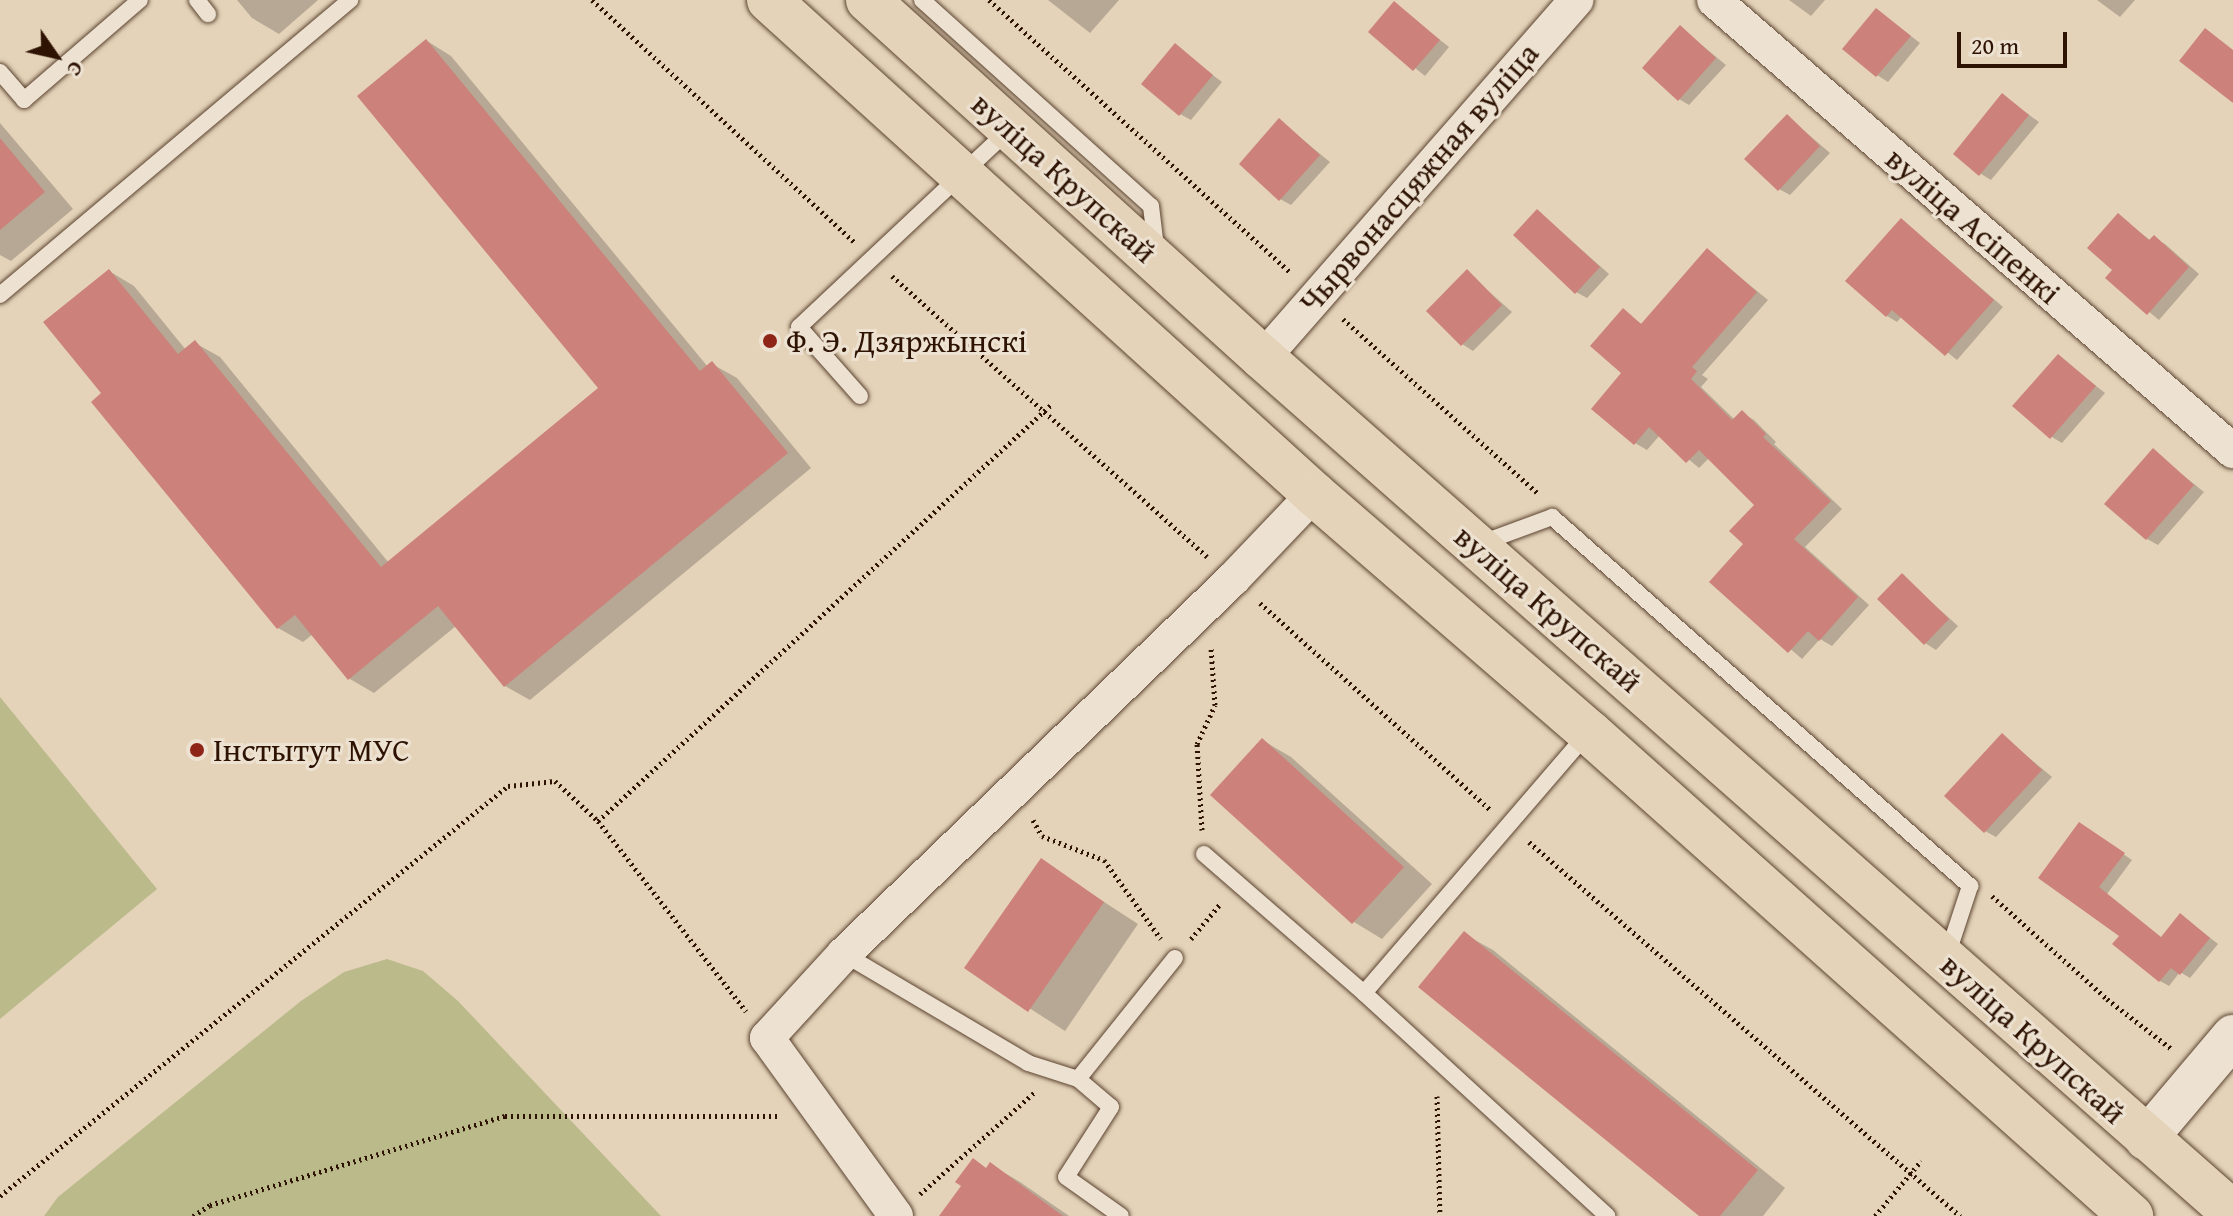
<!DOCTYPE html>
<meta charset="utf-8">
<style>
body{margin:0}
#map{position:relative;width:2233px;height:1216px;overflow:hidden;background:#e4d3b9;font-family:"Gentium Book Plus",serif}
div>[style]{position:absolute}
.green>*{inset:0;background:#bbba8b}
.shadow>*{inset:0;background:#0003}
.building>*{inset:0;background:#cc817b}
.path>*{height:5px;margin-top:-2.5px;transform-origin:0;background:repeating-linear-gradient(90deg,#2e1302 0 2px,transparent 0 6px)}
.roads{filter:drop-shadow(0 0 2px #5c4330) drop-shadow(0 0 2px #5c4330)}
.service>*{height:16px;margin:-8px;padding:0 8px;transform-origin:8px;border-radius:8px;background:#ede2d2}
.minor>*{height:34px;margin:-17px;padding:0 17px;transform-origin:17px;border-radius:17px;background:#ede2d2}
.tertiary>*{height:42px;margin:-21px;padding:0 21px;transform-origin:21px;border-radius:21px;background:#ede2d2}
.primary>*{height:44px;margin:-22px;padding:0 22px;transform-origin:22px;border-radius:22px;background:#e4d3b9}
.dots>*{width:22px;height:22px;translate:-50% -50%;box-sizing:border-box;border:4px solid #ede2d2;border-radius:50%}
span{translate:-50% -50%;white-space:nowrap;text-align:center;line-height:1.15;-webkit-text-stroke:6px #ede2d2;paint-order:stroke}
.street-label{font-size:32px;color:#2e1302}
.poi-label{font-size:32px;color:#2e1302}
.left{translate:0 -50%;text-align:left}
.north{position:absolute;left:16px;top:16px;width:80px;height:80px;-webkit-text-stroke:6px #ede2d2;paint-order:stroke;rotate:124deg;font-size:22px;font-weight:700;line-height:32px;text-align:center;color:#2e1302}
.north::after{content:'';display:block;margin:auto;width:28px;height:36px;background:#2e1302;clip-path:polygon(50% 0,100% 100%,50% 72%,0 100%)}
.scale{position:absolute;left:1957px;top:32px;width:110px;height:36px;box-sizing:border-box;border:4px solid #2e1302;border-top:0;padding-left:10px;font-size:24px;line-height:28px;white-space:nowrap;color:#2e1302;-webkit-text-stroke:6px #ede2d2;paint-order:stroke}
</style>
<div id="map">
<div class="green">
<i style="clip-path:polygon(0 697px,157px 889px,0 1019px)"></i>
<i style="clip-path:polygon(387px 959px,423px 971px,458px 1001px,661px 1216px,44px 1216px,58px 1197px,301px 1001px,344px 972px)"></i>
</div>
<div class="shadow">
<i style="clip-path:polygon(237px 0,318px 0,279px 34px,252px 18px)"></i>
<i style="clip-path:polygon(1048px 0,1119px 0,1090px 33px)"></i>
<i style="clip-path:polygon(1789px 0,1825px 0,1811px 16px)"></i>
<i style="clip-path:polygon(2097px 0,2135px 0,2120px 17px)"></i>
<i style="clip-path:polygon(1394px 4px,1449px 47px,1425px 76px,1371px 32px)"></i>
<i style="clip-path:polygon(1877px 10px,1920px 43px,1888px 82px,1877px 75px)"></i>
<i style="clip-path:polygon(1681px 28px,1726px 65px,1689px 105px,1679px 99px)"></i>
<i style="clip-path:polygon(427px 41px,451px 56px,708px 367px,712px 364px,737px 378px,811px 468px,530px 700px,505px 686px,456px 626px,374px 693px,350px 679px,313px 634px,303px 642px,278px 628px,104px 394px,109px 271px,134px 286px,186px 350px,195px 343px,220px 357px,389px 563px,601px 389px)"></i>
<i style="clip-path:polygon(1175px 46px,1222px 82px,1191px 120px,1180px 114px)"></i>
<i style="clip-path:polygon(2003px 96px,2039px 122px,1991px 180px,1981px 174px)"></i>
<i style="clip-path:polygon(1787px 116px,1830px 153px,1790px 195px,1779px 189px)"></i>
<i style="clip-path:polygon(1280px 121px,1330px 162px,1291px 205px,1280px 199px)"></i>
<i style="clip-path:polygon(0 123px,73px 209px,11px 261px,0 255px)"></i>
<i style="clip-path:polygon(1538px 211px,1609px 274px,1587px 298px,1576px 292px)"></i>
<i style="clip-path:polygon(2118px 215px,2151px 241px,2154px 238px,2165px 244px,2199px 274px,2159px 320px,2108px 278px,2115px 270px)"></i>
<i style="clip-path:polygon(1902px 220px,2003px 307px,1957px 360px,1902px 316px,1897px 322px,1887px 316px)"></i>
<i style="clip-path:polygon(1708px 251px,1768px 300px,1702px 375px,1708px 379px,1701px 387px,1735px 420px,1742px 413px,1754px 420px,1776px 442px,1774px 444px,1842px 509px,1805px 547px,1869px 605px,1832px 646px,1820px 639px,1802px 659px,1712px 581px,1746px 544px,1756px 505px,1709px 458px,1699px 468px,1660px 435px,1647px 450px,1635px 443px,1624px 373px,1623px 311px,1643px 325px)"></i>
<i style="clip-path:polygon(1467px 272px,1512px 312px,1473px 351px,1462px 344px)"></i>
<i style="clip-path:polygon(2058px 356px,2105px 393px,2062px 443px,2052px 437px)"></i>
<i style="clip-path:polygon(2153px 451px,2204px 492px,2158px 545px,2147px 539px)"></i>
<i style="clip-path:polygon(1902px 576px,1958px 626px,1936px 650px,1925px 643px)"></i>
<i style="clip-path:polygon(2002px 735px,2052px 777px,1996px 837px,1985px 831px)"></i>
<i style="clip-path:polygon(1262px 740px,1291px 757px,1432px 884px,1382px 939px,1354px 922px)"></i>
<i style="clip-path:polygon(2088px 830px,2132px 860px,2107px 894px,2162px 939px,2181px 915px,2218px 944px,2190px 978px,2180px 972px,2169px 986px,2160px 981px,2115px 944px,2122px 936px,2041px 878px)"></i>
<i style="clip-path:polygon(1041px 861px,1138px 924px,1065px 1031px,967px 968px)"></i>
<i style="clip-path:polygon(1464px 934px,1493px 950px,1785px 1188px,1763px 1216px,1702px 1216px)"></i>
<i style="clip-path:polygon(991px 1165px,1020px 1182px,1069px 1216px,944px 1216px,963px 1185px)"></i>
</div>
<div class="building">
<i style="clip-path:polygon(1394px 1px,1440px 40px,1413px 71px,1368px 32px)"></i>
<i style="clip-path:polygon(1876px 8px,1911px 36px,1876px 77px,1842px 49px)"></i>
<i style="clip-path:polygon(1680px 25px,1716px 58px,1678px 101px,1642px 68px)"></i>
<i style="clip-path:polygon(2205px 28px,2233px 50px,2233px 103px,2179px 61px)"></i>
<i style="clip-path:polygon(426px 39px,700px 371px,712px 361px,788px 453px,504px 687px,438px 606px,348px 680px,295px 615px,277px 629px,91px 402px,101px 393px,43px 322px,109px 269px,178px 354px,195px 340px,381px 567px,598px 388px,357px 96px)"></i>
<i style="clip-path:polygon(1175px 43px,1213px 75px,1179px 116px,1141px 84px)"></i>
<i style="clip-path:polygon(2002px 93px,2029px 115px,1979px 176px,1953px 154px)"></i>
<i style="clip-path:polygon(1787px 114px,1820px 146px,1778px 191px,1744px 159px)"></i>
<i style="clip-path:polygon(1279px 118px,1320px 155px,1279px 201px,1239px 164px)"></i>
<i style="clip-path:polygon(0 138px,45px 192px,0 230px)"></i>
<i style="clip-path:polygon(1537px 209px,1600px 267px,1575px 294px,1513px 235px)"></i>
<i style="clip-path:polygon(2118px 213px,2149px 240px,2154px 235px,2189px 267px,2147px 315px,2105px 278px,2112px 270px,2087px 248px)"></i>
<i style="clip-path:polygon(1901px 218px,1994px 300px,1945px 356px,1892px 310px,1886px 317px,1845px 281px)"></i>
<i style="clip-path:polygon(1707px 248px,1757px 292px,1692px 367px,1697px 371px,1691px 379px,1732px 420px,1742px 410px,1766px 434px,1763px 437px,1831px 501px,1794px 539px,1858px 597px,1819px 641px,1808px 631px,1788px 653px,1709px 582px,1743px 544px,1729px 531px,1754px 505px,1699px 450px,1686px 463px,1649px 427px,1634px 445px,1591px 409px,1621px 373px,1590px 346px,1623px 308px,1641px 324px)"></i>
<i style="clip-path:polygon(1467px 269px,1502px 305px,1461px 346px,1426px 311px)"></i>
<i style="clip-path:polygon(2058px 354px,2096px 386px,2050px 439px,2012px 406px)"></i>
<i style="clip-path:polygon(2153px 448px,2194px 485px,2146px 540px,2104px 504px)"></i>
<i style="clip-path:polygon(1902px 573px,1949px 619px,1924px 645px,1877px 599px)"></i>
<i style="clip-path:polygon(2002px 733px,2042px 770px,1984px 833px,1944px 796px)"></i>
<i style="clip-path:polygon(1262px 738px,1404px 867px,1352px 924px,1210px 795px)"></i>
<i style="clip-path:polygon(2079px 822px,2125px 853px,2099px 887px,2161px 937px,2180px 913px,2210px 938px,2180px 975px,2171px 968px,2159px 982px,2112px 944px,2119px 936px,2038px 878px)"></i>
<i style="clip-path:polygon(1041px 858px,1104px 902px,1028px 1012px,964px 968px)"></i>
<i style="clip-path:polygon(1464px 931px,1758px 1170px,1720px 1216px,1699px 1216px,1418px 987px)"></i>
<i style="clip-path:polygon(973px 1158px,986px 1168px,990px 1162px,1063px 1216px,939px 1216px,961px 1186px,955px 1182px)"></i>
</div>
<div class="path">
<i style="left:592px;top:0;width:358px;rotate:42.7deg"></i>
<i style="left:989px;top:0;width:407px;rotate:42.1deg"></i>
<i style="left:892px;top:276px;width:422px;rotate:41.7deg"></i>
<i style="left:1343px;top:319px;width:263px;rotate:41.8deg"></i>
<i style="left:1260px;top:603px;width:310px;rotate:41.9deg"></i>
<i style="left:1033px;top:820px;width:18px;rotate:61deg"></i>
<i style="left:1042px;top:836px;width:66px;rotate:21.2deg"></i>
<i style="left:1104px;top:860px;width:97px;rotate:54.2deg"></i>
<i style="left:598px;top:821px;width:616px;rotate:-42.57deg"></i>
<i style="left:1202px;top:830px;width:86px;rotate:-93.3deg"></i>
<i style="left:1197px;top:744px;width:43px;rotate:-65.2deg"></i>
<i style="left:1215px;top:705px;width:57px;rotate:-94deg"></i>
<i style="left:1529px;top:842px;width:571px;rotate:40.95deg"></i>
<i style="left:1992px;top:896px;width:154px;rotate:41.8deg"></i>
<i style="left:2107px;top:999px;width:83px;rotate:37.7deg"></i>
<i style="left:1191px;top:939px;width:47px;rotate:-50.2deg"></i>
<i style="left:1437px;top:1096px;width:120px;rotate:88.6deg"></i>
<i style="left:920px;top:1194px;width:154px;rotate:-41.6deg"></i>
<i style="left:0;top:1196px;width:653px;rotate:-38.91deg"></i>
<i style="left:508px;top:786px;width:47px;rotate:-6.1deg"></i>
<i style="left:555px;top:781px;width:59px;rotate:42.9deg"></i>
<i style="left:598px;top:821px;width:241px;rotate:52.1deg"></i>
<i style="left:193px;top:1216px;width:20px;rotate:-33deg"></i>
<i style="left:210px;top:1205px;width:308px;rotate:-16.8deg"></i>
<i style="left:505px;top:1116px;width:274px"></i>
<i style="left:1875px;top:1216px;width:72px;rotate:-50.1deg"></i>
</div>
<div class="roads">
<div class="service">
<i style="left:197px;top:0;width:18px;rotate:52deg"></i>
<i style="left:922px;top:0;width:308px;rotate:42deg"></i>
<i style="left:1151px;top:206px;width:42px;rotate:83.2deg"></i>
<i style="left:0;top:72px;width:37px;rotate:49deg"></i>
<i style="left:24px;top:100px;width:153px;rotate:-40.8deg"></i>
<i style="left:0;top:295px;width:458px;rotate:-40.1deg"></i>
<i style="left:860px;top:396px;width:92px;rotate:-131.5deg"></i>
<i style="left:799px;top:327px;width:288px;rotate:-43.2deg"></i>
<i style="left:1479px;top:544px;width:78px;rotate:-20.3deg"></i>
<i style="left:1552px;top:517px;width:558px;rotate:41.44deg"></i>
<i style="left:1970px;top:886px;width:74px;rotate:108.2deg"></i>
<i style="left:1204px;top:854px;width:212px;rotate:41deg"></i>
<i style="left:1364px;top:993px;width:330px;rotate:42.5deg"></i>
<i style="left:844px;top:954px;width:214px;rotate:30.6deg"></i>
<i style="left:1028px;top:1063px;width:52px;rotate:17.7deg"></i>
<i style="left:1078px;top:1079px;width:155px;rotate:-51.3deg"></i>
<i style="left:1364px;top:993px;width:343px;rotate:-49.3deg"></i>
<i style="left:1078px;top:1079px;width:43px;rotate:40.3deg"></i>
<i style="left:1111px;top:1107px;width:83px;rotate:122.7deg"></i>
<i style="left:1066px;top:1177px;width:67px;rotate:35.3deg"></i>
</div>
<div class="minor">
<i style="left:1714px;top:0;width:688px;rotate:40.99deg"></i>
<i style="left:1263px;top:358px;width:476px;rotate:-48.8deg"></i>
<i style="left:896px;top:1216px;width:220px;rotate:-125.9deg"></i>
<i style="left:767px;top:1038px;width:114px;rotate:-47.5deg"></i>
<i style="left:844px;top:954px;width:540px;rotate:-43.95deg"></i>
<i style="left:1233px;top:579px;width:117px;rotate:-46.4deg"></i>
</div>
<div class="tertiary">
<i style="left:2146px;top:1139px;width:135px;rotate:-49.8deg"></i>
</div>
<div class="primary">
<i style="left:769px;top:0;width:736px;rotate:42.19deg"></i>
<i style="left:1314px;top:494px;width:364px;rotate:40.9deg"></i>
<i style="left:1589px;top:732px;width:727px;rotate:41.76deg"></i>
<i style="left:868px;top:0;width:533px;rotate:42.19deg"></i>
<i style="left:1263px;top:358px;width:1293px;rotate:41.39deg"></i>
</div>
</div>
<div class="dots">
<i style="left:770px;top:341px;background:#8f2418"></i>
<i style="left:197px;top:750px;background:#8f2418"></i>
</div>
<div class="street-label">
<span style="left:1064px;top:178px;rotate:42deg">вуліца Крупскай</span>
<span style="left:1419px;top:178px;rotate:-49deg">Чырвонасцяжная вуліца</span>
<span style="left:1973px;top:226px;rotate:41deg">вуліца Асіпенкі</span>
<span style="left:1548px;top:609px;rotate:41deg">вуліца Крупскай</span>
<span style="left:2033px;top:1039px;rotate:42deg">вуліца Крупскай</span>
</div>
<div class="poi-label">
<span class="left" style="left:786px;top:341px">Ф. Э. Дзяржынскі</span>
<span class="left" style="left:213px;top:750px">Інстытут МУС</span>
</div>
<div class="north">С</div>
<div class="scale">20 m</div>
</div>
